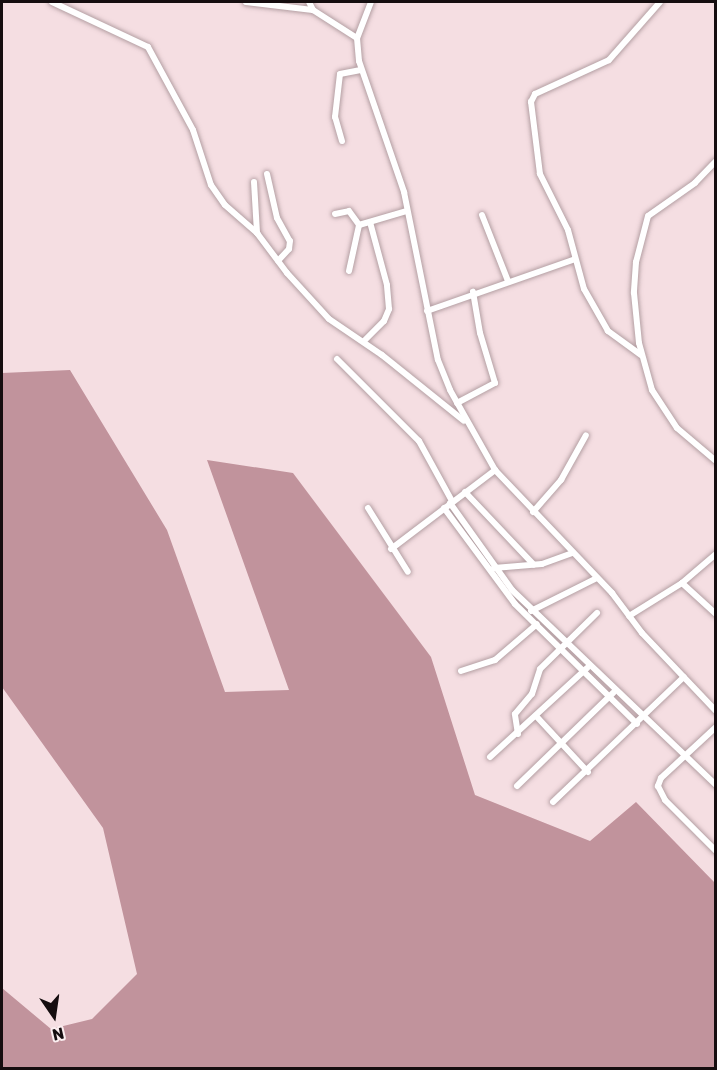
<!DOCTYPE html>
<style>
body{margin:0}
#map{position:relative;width:717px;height:1070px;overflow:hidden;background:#f5dee2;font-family:Rubik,sans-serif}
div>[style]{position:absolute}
.forest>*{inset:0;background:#c1939c}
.roads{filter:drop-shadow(0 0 2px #b49fa3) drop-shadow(0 0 2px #b49fa3)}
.street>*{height:6px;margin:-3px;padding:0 3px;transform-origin:3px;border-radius:3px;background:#fff}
span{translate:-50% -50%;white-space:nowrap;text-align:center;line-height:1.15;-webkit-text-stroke:5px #fceef0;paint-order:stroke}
.frame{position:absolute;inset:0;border:3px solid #150d0f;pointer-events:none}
.north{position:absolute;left:24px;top:986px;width:60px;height:60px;-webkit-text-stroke:4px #fceef0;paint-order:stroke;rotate:167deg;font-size:16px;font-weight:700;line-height:24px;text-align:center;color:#150d0f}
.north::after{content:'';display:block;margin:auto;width:21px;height:27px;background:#150d0f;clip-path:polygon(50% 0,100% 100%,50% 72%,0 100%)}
</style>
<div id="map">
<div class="forest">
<i style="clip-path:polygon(70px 370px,167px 530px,225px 692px,289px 690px,207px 460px,293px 473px,431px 657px,475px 795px,590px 841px,636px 802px,715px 883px,715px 1068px,2px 1068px,2px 988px,51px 1029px,92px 1019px,137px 974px,103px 828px,2px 687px,2px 373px)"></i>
</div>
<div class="roads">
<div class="street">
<i style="left:52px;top:2px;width:106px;rotate:25.1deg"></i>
<i style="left:148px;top:47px;width:94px;rotate:61.5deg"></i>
<i style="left:193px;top:130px;width:58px;rotate:71.9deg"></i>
<i style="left:211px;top:185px;width:24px;rotate:55deg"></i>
<i style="left:225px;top:205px;width:43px;rotate:41.2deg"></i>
<i style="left:257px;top:233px;width:50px;rotate:53.1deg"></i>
<i style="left:287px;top:273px;width:62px;rotate:47.6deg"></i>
<i style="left:329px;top:319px;width:64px;rotate:34.2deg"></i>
<i style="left:382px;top:355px;width:105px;rotate:38.8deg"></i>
<i style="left:246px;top:2px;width:67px;rotate:6.8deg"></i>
<i style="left:313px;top:10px;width:52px;rotate:32.5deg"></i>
<i style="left:309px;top:2px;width:9px;rotate:63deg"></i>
<i style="left:371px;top:2px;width:39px;rotate:111deg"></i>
<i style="left:357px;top:38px;width:23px;rotate:85deg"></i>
<i style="left:359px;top:61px;width:139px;rotate:71deg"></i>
<i style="left:404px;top:192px;width:171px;rotate:78.6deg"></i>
<i style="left:438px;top:360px;width:32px;rotate:68deg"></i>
<i style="left:450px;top:390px;width:92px;rotate:60.6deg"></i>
<i style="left:495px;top:470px;width:170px;rotate:46.4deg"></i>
<i style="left:612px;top:593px;width:50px;rotate:53.1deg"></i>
<i style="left:642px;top:633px;width:108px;rotate:46.5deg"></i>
<i style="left:342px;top:141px;width:25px;rotate:-106deg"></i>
<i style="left:335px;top:117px;width:43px;rotate:-83.4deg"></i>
<i style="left:340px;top:74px;width:21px;rotate:-11deg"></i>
<i style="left:716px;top:161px;width:30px;rotate:134deg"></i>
<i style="left:695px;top:183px;width:57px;rotate:144.9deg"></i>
<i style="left:648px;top:216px;width:48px;rotate:104.6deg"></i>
<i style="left:636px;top:262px;width:31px;rotate:94deg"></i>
<i style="left:634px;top:293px;width:50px;rotate:84.3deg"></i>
<i style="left:639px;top:343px;width:49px;rotate:74.5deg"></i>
<i style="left:652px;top:390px;width:45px;rotate:56.7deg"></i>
<i style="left:677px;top:428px;width:51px;rotate:40.2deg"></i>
<i style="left:267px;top:174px;width:45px;rotate:77.2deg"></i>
<i style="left:277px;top:218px;width:26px;rotate:61deg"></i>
<i style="left:290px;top:241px;width:8px;rotate:97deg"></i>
<i style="left:289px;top:249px;width:16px;rotate:133deg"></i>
<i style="left:254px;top:182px;width:51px;rotate:86.6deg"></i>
<i style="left:335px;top:214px;width:14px;rotate:-12deg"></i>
<i style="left:349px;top:211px;width:17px;rotate:54deg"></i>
<i style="left:359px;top:225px;width:50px;rotate:-16.3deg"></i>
<i style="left:482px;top:215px;width:71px;rotate:68.5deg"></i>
<i style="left:349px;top:271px;width:47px;rotate:-77.7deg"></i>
<i style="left:427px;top:311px;width:155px;rotate:-19.3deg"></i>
<i style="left:364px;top:341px;width:28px;rotate:-45deg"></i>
<i style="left:384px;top:321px;width:13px;rotate:-67deg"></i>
<i style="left:389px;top:309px;width:24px;rotate:-95deg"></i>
<i style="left:387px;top:285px;width:65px;rotate:-105.1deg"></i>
<i style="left:641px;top:355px;width:41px;rotate:-144deg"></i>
<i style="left:608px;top:331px;width:48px;rotate:-119.7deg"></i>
<i style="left:584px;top:289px;width:61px;rotate:-105.2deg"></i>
<i style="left:568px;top:230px;width:63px;rotate:-116.6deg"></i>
<i style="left:540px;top:174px;width:73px;rotate:-97.1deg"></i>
<i style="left:531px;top:102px;width:9px;rotate:-63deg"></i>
<i style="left:535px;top:94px;width:81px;rotate:-24.7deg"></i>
<i style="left:609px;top:60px;width:77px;rotate:-48.7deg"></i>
<i style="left:337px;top:359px;width:116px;rotate:45deg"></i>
<i style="left:419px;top:441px;width:68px;rotate:61.2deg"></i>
<i style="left:457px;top:403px;width:43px;rotate:-27.8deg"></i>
<i style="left:495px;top:383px;width:52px;rotate:-106.7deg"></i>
<i style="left:480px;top:333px;width:42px;rotate:-99.7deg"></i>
<i style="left:465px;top:492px;width:100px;rotate:46.6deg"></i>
<i style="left:450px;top:503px;width:107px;rotate:54.5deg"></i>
<i style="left:512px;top:590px;width:282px;rotate:43.7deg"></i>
<i style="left:368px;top:508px;width:75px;rotate:58deg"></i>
<i style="left:444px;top:508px;width:119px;rotate:53.5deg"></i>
<i style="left:515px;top:604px;width:171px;rotate:44.5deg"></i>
<i style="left:533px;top:512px;width:43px;rotate:-48.8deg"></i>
<i style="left:561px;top:480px;width:51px;rotate:-60.9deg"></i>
<i style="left:391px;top:549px;width:131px;rotate:-37.2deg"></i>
<i style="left:494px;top:568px;width:48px;rotate:-4.8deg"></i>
<i style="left:542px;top:564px;width:33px;rotate:-20deg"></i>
<i style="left:682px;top:583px;width:45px;rotate:-40.5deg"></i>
<i style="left:531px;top:611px;width:74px;rotate:-26.6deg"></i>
<i style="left:629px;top:616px;width:62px;rotate:-31.9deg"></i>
<i style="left:682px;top:583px;width:46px;rotate:42.4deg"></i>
<i style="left:461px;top:671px;width:36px;rotate:-18deg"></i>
<i style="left:495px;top:660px;width:55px;rotate:-40.6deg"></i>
<i style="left:537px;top:717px;width:75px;rotate:47.2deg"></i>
<i style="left:716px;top:727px;width:75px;rotate:137.2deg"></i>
<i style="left:661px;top:778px;width:9px;rotate:111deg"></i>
<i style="left:658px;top:786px;width:16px;rotate:63deg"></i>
<i style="left:665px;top:800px;width:72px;rotate:45deg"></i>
<i style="left:518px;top:734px;width:20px;rotate:-99deg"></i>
<i style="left:515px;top:714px;width:26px;rotate:-50deg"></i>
<i style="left:532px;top:694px;width:26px;rotate:-72deg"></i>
<i style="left:540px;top:669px;width:80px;rotate:-44.5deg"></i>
<i style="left:490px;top:757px;width:132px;rotate:-42.5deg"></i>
<i style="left:517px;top:786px;width:134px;rotate:-44.1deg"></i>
<i style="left:553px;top:802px;width:181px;rotate:-43.7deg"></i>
</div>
</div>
<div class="frame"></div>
<div class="north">N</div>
</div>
